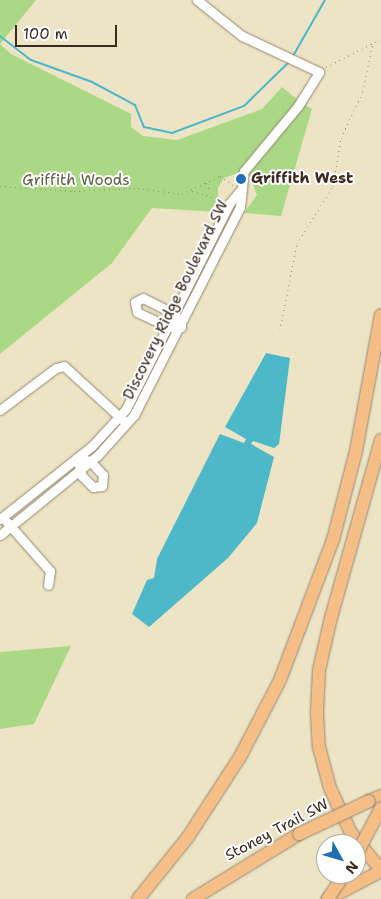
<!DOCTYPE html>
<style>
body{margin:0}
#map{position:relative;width:381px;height:899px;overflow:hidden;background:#ede4c5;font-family:"Shantell Sans",sans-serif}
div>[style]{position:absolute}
.green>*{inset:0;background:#aad885}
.water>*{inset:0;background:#4cb8c8}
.stream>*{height:2px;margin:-1px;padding:0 1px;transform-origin:1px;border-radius:1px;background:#4cb8c8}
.path>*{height:1px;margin-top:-0.5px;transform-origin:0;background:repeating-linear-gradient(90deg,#948772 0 1px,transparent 0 5px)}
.roads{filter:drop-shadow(0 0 1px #948772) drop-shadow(0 0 1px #948772)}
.minor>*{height:9px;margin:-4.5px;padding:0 4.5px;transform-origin:4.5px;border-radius:4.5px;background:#fff}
.highway>*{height:12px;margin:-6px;padding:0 6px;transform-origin:6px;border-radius:6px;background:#f6be87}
.bridges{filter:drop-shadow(0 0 1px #948772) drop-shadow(0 0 1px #948772)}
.highway-bridge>*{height:12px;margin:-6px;padding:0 6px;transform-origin:6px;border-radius:6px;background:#f6be87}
.dots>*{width:14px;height:14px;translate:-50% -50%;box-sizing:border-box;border:2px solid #fff;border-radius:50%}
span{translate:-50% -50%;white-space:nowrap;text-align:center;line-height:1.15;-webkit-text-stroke:4px #fff;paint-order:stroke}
.poi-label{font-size:15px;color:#3b2a1e;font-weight:700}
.left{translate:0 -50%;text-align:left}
.park-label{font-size:15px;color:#5c5e3d}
.street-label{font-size:15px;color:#3b2a1e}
.north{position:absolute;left:316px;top:834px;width:50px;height:50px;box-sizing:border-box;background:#fff;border:1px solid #b1aaa5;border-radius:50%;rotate:129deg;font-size:14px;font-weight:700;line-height:20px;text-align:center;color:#3b2a1e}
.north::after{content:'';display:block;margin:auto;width:18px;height:22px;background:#1f6fb2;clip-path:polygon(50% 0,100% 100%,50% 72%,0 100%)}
.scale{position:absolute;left:15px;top:25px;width:102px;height:22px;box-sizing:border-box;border:2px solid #3b2a1e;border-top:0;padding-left:6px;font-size:15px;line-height:18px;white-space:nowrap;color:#3b2a1e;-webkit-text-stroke:4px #fff;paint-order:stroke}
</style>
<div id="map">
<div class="green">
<i style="clip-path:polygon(0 0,36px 0,0 44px,11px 54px,131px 114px,131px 127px,143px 136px,177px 140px,262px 109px,282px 87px,299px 101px,238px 173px,224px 178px,218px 188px,218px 212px,152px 208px,112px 263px,0 354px)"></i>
<i style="clip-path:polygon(305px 105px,312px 109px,281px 216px,244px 213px,257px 195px,248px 172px)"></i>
<i style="clip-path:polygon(71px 646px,34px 724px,0 729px,0 652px)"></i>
</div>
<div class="water">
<i style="clip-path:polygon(266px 353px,290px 358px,279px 444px,274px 448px,253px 441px,251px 444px,274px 457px,257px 523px,228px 558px,149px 627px,132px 614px,147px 580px,154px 578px,157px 559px,220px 434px,244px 443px,246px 439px,225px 427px)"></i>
</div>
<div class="stream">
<i style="left:0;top:36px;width:39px;rotate:38deg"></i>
<i style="left:31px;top:60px;width:65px;rotate:19.8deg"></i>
<i style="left:92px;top:82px;width:49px;rotate:28.1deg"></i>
<i style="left:135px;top:105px;width:24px;rotate:68deg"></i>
<i style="left:144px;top:127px;width:29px;rotate:12deg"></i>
<i style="left:172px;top:133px;width:77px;rotate:-20.6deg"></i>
<i style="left:244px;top:106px;width:63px;rotate:-44.4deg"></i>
<i style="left:293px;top:56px;width:64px;rotate:-60.3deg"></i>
</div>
<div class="path">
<i style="left:326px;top:67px;width:62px;rotate:-27deg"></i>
<i style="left:207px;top:183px;width:9px;rotate:72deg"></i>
<i style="left:0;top:186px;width:74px;rotate:3.9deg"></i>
<i style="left:74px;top:191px;width:64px;rotate:-2.7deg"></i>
<i style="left:138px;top:188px;width:44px;rotate:7.8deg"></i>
<i style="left:182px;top:194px;width:42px;rotate:-25.3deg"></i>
<i style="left:220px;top:176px;width:16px;rotate:35deg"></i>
<i style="left:192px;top:191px;width:30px;rotate:17deg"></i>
<i style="left:280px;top:330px;width:88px;rotate:-78.8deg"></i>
<i style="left:297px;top:244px;width:68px;rotate:-58.2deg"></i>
<i style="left:333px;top:186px;width:49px;rotate:-80.5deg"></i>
<i style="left:341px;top:138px;width:52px;rotate:-64.9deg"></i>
<i style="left:363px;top:91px;width:50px;rotate:-78.5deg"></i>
</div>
<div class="roads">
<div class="minor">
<i style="left:143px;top:298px;width:36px;rotate:27deg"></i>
<i style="left:175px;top:314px;width:14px;rotate:65deg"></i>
<i style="left:181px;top:327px;width:12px;rotate:180deg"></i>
<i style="left:169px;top:327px;width:35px;rotate:-155deg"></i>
<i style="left:137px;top:312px;width:10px;rotate:-101deg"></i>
<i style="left:135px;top:302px;width:9px;rotate:-27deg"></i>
<i style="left:0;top:410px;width:70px;rotate:-36.9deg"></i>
<i style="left:56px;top:368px;width:8px;rotate:-14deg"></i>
<i style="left:64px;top:366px;width:81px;rotate:42.5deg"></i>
<i style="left:77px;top:458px;width:13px;rotate:13deg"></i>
<i style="left:90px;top:461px;width:19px;rotate:47deg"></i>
<i style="left:103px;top:475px;width:11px;rotate:95deg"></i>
<i style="left:102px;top:486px;width:9px;rotate:174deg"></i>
<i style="left:93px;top:487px;width:16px;rotate:-135deg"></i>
<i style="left:82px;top:476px;width:19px;rotate:-106deg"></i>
<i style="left:0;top:519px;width:117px;rotate:-38.4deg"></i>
<i style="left:92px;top:446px;width:50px;rotate:-47.4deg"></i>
<i style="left:126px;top:409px;width:229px;rotate:-63.3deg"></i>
<i style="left:229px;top:204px;width:17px;rotate:-50deg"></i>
<i style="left:6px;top:521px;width:67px;rotate:48.7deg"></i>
<i style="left:50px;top:571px;width:14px;rotate:98deg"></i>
<i style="left:0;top:535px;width:127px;rotate:-39.2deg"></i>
<i style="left:98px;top:455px;width:54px;rotate:-48deg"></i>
<i style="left:134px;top:415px;width:233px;rotate:-63deg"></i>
<i style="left:240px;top:207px;width:36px;rotate:-84deg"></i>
<i style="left:244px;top:171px;width:85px;rotate:-50.3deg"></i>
<i style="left:298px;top:106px;width:40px;rotate:-58deg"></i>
<i style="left:319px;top:72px;width:85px;rotate:-154.9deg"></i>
<i style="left:242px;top:36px;width:58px;rotate:-141.3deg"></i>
</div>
<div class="highway">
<i style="left:381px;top:440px;width:189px;rotate:105.7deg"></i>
<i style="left:330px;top:622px;width:49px;rotate:102.9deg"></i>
<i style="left:319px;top:670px;width:43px;rotate:92.7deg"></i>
<i style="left:317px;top:713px;width:34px;rotate:87deg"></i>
<i style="left:319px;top:747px;width:42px;rotate:75deg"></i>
<i style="left:330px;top:788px;width:50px;rotate:65deg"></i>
<i style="left:351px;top:833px;width:48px;rotate:51deg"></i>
<i style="left:369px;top:801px;width:13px;rotate:-23deg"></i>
<i style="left:138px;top:899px;width:80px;rotate:-51.1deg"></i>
<i style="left:188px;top:837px;width:95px;rotate:-57deg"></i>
<i style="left:240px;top:757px;width:87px;rotate:-62.5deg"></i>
<i style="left:280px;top:680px;width:150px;rotate:-69.3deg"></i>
<i style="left:333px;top:540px;width:92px;rotate:-75.5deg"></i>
<i style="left:356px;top:451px;width:138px;rotate:-79.6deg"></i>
<i style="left:193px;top:899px;width:124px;rotate:-31.5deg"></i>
<i style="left:328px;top:899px;width:60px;rotate:-27.8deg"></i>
</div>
</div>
<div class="bridges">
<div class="highway-bridge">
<i style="left:299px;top:834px;width:77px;rotate:-25.2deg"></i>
<i style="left:356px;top:855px;width:53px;rotate:-62deg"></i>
<i style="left:328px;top:899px;width:30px;rotate:-57deg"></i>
</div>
</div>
<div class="dots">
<i style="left:241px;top:179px;background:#1f6fb2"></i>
</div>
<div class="poi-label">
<span class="left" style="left:251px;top:179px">Griffith West</span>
</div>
<div class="park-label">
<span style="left:76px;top:181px">Griffith Woods</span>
</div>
<div class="street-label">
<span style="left:176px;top:300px;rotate:-64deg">Discovery Ridge Boulevard SW</span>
<span style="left:277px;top:830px;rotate:-28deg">Stoney Trail SW</span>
</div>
<div class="north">N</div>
<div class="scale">100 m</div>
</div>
